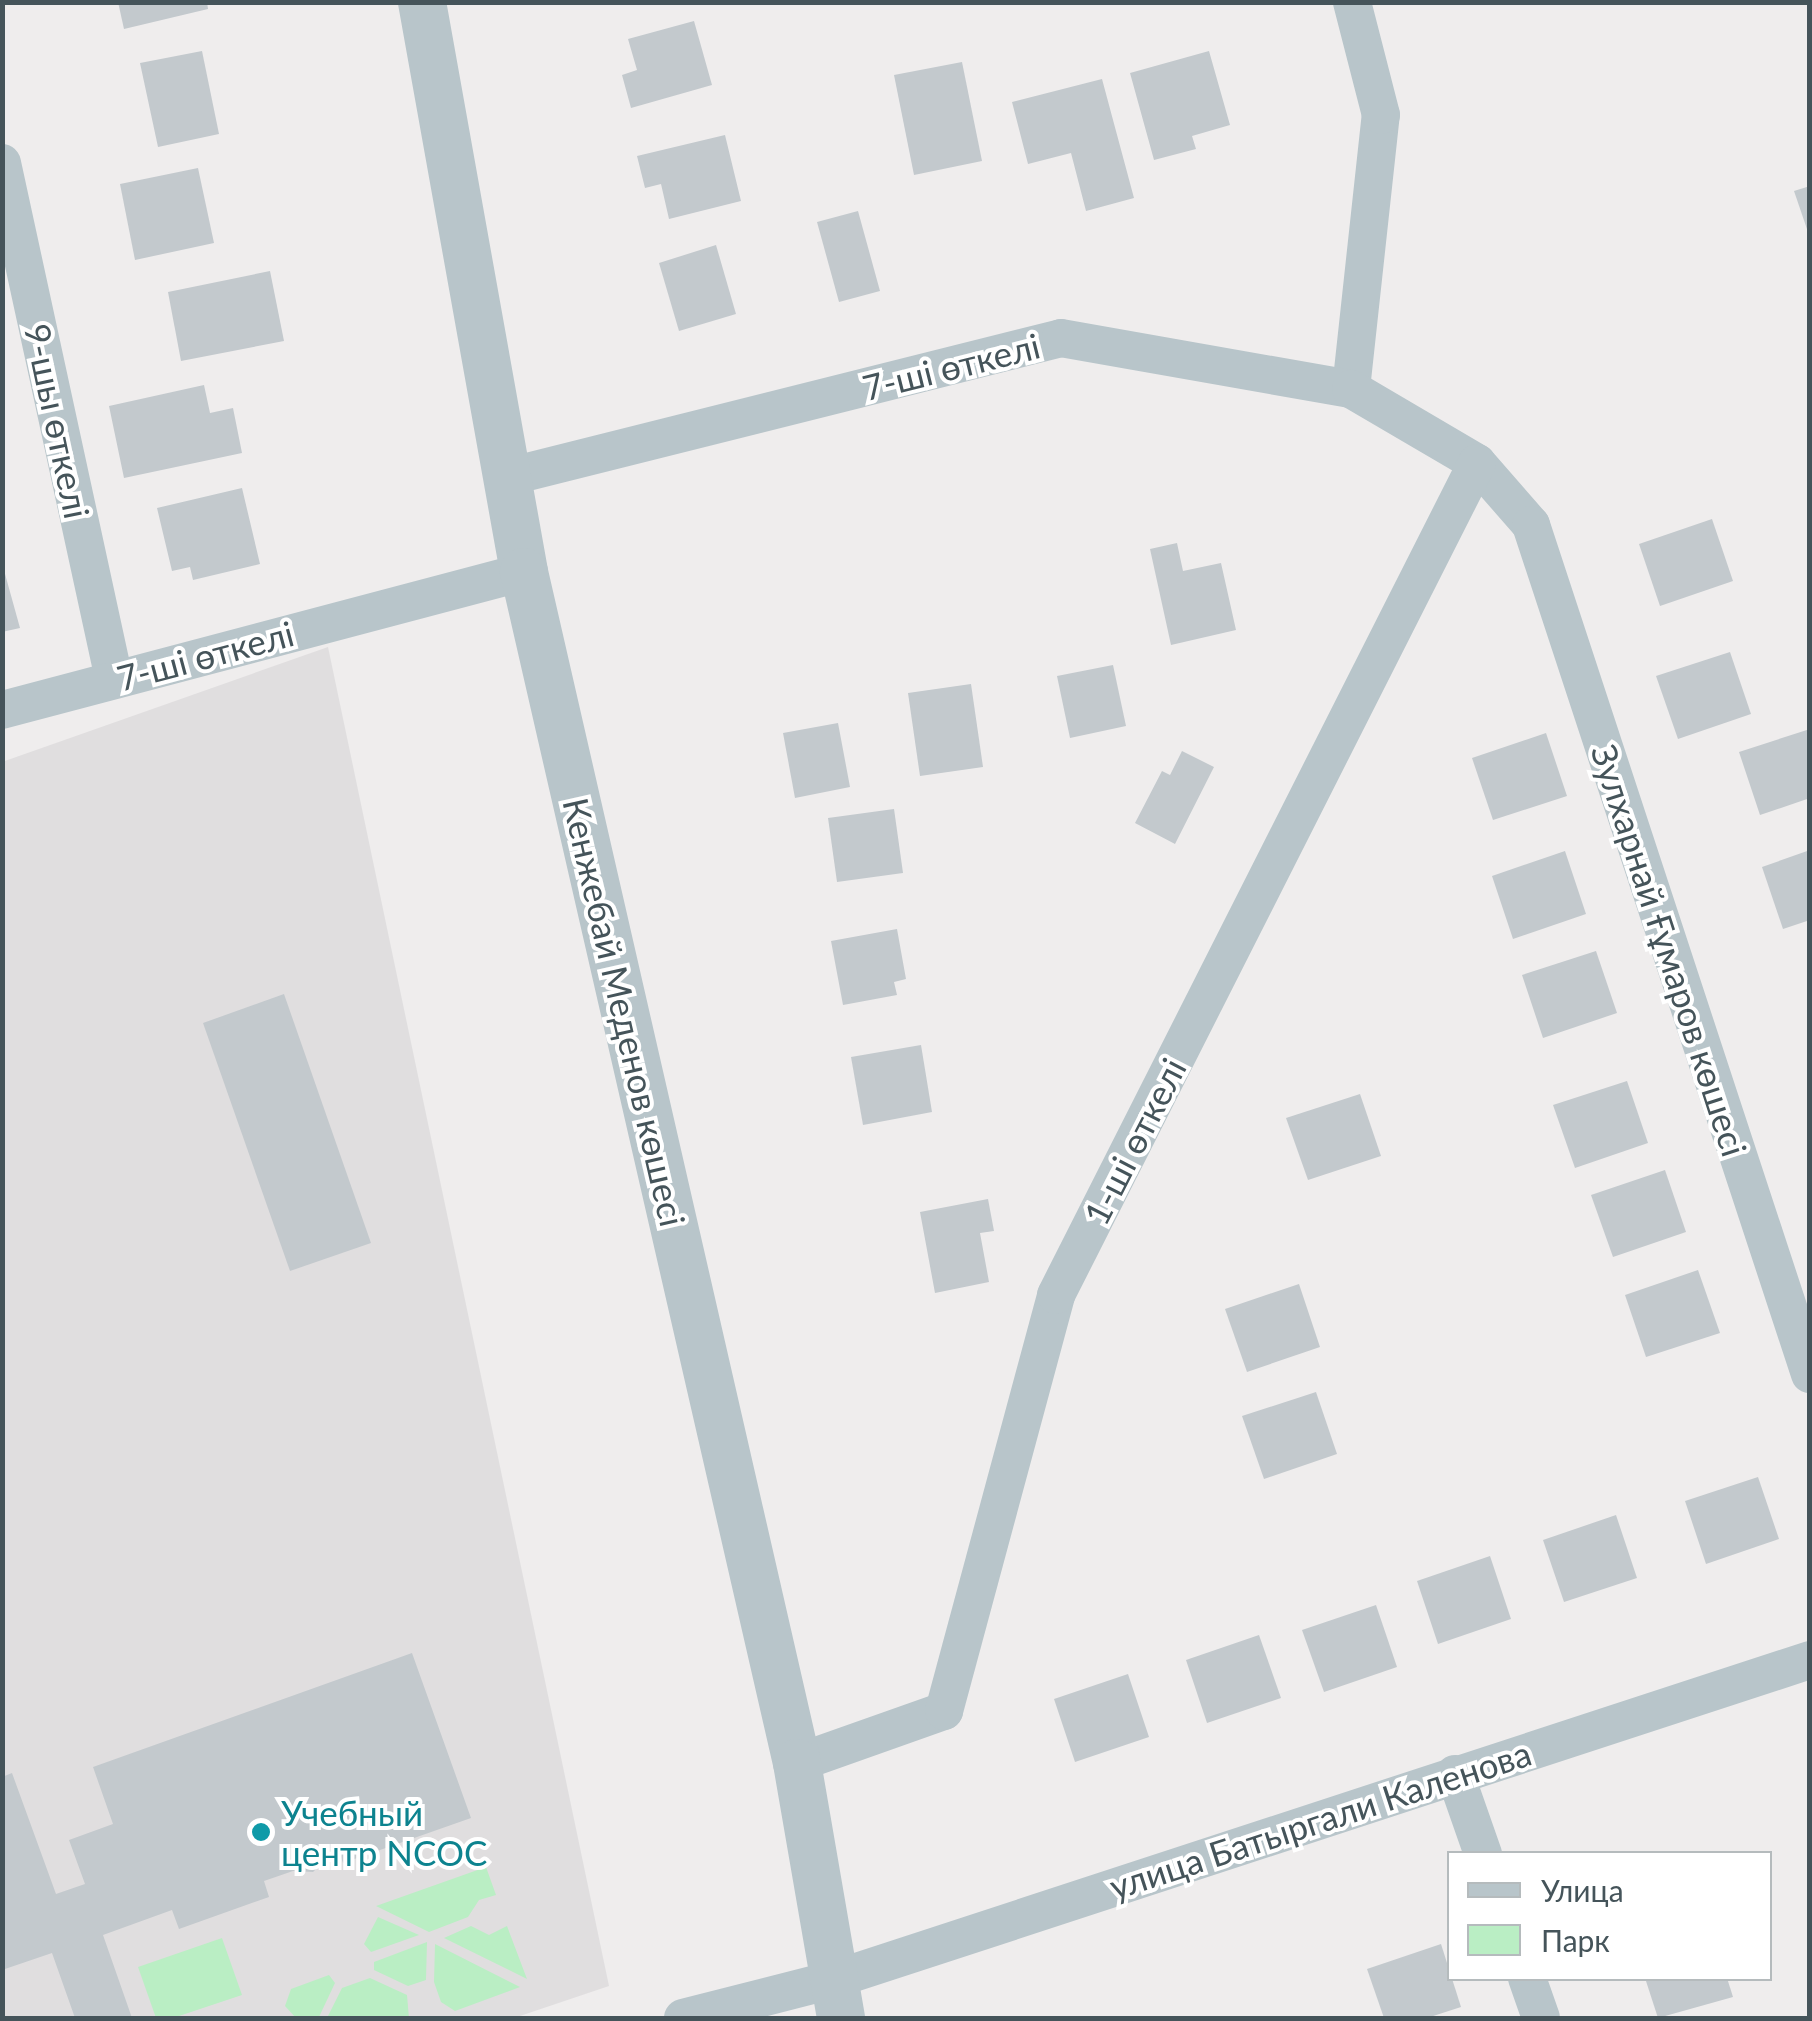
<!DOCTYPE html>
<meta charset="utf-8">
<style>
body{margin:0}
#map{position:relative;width:1812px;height:2021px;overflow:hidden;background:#efeded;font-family:Lato,sans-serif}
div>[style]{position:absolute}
.education>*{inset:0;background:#e0dedf}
.green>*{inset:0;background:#baeec4}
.building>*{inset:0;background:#c3c9cd}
.minor>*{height:38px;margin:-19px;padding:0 19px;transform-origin:19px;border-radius:19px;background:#b8c5ca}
.tertiary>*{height:48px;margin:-24px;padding:0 24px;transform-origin:24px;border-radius:24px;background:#b8c5ca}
.dots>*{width:28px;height:28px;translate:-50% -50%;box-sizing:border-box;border:5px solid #fff;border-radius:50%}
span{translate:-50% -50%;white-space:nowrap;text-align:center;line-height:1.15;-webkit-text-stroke:8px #fff;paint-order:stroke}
.street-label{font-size:35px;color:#45545a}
.culture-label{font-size:35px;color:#0d838f}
.left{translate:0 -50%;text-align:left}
.frame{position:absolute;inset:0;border:5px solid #45545a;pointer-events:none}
.legend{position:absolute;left:1447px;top:1851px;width:325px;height:130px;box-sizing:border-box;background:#fff;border:2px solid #b5bbbd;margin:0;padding:12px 18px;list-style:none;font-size:30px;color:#45545a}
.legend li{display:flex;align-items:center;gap:20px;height:50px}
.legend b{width:50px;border:2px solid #b5bbbd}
</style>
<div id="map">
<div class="education">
<i style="clip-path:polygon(328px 647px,609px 1986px,514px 2018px,3px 2018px,2px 762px)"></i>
</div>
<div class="green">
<i style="clip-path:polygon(486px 1867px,496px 1895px,479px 1900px,468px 1917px,429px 1932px,376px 1906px)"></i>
<i style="clip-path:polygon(378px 1917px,419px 1935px,371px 1952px,364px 1944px)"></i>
<i style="clip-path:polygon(471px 1926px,489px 1935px,507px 1926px,527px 1979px,444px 1938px)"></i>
<i style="clip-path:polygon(222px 1938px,242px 1995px,173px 2018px,156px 2018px,138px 1967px)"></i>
<i style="clip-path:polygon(427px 1942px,426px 1980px,408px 1986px,374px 1970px,374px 1962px)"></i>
<i style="clip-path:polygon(435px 1944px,520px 1987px,455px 2011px,441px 2002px,434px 1982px)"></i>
<i style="clip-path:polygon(329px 1975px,335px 1983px,319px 2017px,296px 2018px,285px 2006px,291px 1989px)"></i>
<i style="clip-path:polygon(370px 1978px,407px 1995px,409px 2018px,327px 2018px,342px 1988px)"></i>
</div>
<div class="building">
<i style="clip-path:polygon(118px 2px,207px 2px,208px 9px,124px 29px)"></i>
<i style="clip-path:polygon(694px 21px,712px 85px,631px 108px,622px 75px,637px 70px,628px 39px)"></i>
<i style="clip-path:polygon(202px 51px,219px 134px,158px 147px,140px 63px)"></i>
<i style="clip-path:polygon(1209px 51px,1230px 125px,1192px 136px,1196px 149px,1154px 160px,1130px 73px)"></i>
<i style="clip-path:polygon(962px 62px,982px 161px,914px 175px,894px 75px)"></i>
<i style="clip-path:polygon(1102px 79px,1134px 198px,1086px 211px,1071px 153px,1028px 164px,1012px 102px)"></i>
<i style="clip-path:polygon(725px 135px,741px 201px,669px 219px,661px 184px,645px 188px,637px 156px)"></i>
<i style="clip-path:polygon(198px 168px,214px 243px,135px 260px,120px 184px)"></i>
<i style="clip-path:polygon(1810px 186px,1810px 235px,1809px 235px,1794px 191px)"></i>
<i style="clip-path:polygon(858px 211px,880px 291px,839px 302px,817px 222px)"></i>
<i style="clip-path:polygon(716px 245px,736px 314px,679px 331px,659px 263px)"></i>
<i style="clip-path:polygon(270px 271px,284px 341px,181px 361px,168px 292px)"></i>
<i style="clip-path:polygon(204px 385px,210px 413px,233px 408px,242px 453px,124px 478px,109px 406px)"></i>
<i style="clip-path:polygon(242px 488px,260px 564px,193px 580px,190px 567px,172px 571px,157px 508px)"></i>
<i style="clip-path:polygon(1712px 519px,1733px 581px,1660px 606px,1639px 544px)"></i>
<i style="clip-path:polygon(1177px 543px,1183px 571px,1221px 563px,1236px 630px,1171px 645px,1150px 549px)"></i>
<i style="clip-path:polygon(2px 563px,20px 628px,2px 632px)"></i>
<i style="clip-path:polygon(1730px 652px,1751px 714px,1678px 739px,1656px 676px)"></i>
<i style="clip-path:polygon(1113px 665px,1126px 726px,1070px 738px,1057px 676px)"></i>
<i style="clip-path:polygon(971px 684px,983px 767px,920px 776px,908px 693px)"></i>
<i style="clip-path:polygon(838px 723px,850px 787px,795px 798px,783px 733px)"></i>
<i style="clip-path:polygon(1810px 729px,1810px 798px,1760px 815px,1739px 752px)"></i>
<i style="clip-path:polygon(1546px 733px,1567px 796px,1493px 820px,1472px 758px)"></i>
<i style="clip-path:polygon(1182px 751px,1214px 767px,1175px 844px,1135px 823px,1162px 771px,1170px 775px)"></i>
<i style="clip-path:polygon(894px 809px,903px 873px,837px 882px,828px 818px)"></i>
<i style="clip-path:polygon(1810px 850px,1810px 920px,1783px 929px,1762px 867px)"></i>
<i style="clip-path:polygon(1565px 851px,1586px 914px,1513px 939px,1492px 876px)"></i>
<i style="clip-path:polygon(897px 929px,906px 979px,894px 982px,897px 995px,843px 1005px,831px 941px)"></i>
<i style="clip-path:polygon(1596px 951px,1617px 1013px,1543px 1038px,1522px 975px)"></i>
<i style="clip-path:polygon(284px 994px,371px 1243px,290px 1271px,203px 1023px)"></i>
<i style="clip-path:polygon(921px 1045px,932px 1112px,863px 1125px,851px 1057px)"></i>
<i style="clip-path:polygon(1627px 1081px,1648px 1143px,1575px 1168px,1553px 1105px)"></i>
<i style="clip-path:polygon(1360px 1094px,1381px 1156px,1308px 1180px,1286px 1118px)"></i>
<i style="clip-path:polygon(1665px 1170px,1686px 1232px,1613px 1257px,1591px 1195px)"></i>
<i style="clip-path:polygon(988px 1199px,994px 1231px,980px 1233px,989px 1282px,935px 1293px,920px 1212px)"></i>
<i style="clip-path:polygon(1698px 1270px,1720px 1333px,1646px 1357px,1625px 1295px)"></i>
<i style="clip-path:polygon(1299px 1284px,1320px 1347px,1247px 1372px,1225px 1309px)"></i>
<i style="clip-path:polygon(1316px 1392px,1337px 1454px,1264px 1479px,1242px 1416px)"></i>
<i style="clip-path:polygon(1758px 1477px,1779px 1539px,1706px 1564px,1685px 1501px)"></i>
<i style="clip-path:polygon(1616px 1515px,1637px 1578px,1564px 1602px,1543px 1540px)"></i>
<i style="clip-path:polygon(1490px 1556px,1511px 1619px,1438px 1644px,1417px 1581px)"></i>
<i style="clip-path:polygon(1376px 1605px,1397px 1667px,1324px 1692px,1302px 1630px)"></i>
<i style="clip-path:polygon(1259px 1635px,1281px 1698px,1207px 1723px,1186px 1660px)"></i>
<i style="clip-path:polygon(412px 1653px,471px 1818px,343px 1863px,340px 1854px,326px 1859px,313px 1872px,293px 1871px,264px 1881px,269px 1897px,179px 1929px,172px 1910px,103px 1935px,132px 2018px,75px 2018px,52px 1953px,2px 1970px,2px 1777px,12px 1773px,56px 1894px,85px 1884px,69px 1840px,113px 1824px,93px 1767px)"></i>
<i style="clip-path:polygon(1128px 1674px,1149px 1737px,1075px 1762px,1054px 1699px)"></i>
<i style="clip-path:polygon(1441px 1944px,1461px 2007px,1427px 2018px,1384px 2018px,1367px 1969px)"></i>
<i style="clip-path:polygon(1645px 1978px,1727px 1978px,1733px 1997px,1658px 2018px)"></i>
</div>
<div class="minor">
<i style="left:2px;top:163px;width:528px;rotate:77.75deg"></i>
<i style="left:1351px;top:389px;width:276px;rotate:-83.8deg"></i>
<i style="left:1381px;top:115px;width:117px;rotate:-104.4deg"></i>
<i style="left:507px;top:477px;width:571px;rotate:-14.08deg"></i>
<i style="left:1061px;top:338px;width:294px;rotate:10deg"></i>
<i style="left:1351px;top:389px;width:146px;rotate:30.4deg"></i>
<i style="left:1477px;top:463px;width:82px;rotate:48.9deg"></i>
<i style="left:1531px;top:525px;width:894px;rotate:71.81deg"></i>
<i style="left:2px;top:710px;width:540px;rotate:-14.81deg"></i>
<i style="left:797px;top:1763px;width:156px;rotate:-19.5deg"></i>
<i style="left:944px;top:1711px;width:431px;rotate:-74.9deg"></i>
<i style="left:1056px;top:1295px;width:932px;rotate:-63.16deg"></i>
<i style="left:1455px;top:1774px;width:85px;rotate:70.7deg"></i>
<i style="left:1527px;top:1978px;width:42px;rotate:70.7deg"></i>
<i style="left:683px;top:2018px;width:154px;rotate:-14.3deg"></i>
<i style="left:832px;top:1980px;width:1029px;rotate:-18.12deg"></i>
</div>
<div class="tertiary">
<i style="left:422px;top:2px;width:579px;rotate:79.85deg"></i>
<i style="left:524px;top:572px;width:1222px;rotate:77.09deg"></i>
<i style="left:797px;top:1763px;width:259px;rotate:80.2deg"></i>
</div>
<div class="dots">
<i style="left:261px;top:1832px;background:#0f9aa8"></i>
</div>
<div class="street-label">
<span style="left:951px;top:366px;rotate:-14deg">7-ші өткелі</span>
<span style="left:58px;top:421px;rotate:78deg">9-шы өткелі</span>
<span style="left:205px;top:655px;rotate:-15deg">7-ші өткелі</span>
<span style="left:1670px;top:950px;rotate:72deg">Зулхарнай Ғұмаров көшесі</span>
<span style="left:625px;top:1012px;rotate:77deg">Кенжебай Меденов көшесі</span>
<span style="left:1134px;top:1141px;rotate:-63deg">1-ші өткелі</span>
<span style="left:1320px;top:1819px;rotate:-18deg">улица Батыргали Каленова</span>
</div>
<div class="culture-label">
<span class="left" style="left:281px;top:1832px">Учебный<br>центр NCOC</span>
</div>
<div class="frame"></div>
<ul class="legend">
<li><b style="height:12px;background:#b8c5ca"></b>Улица</li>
<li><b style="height:28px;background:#baeec4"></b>Парк</li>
</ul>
</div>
